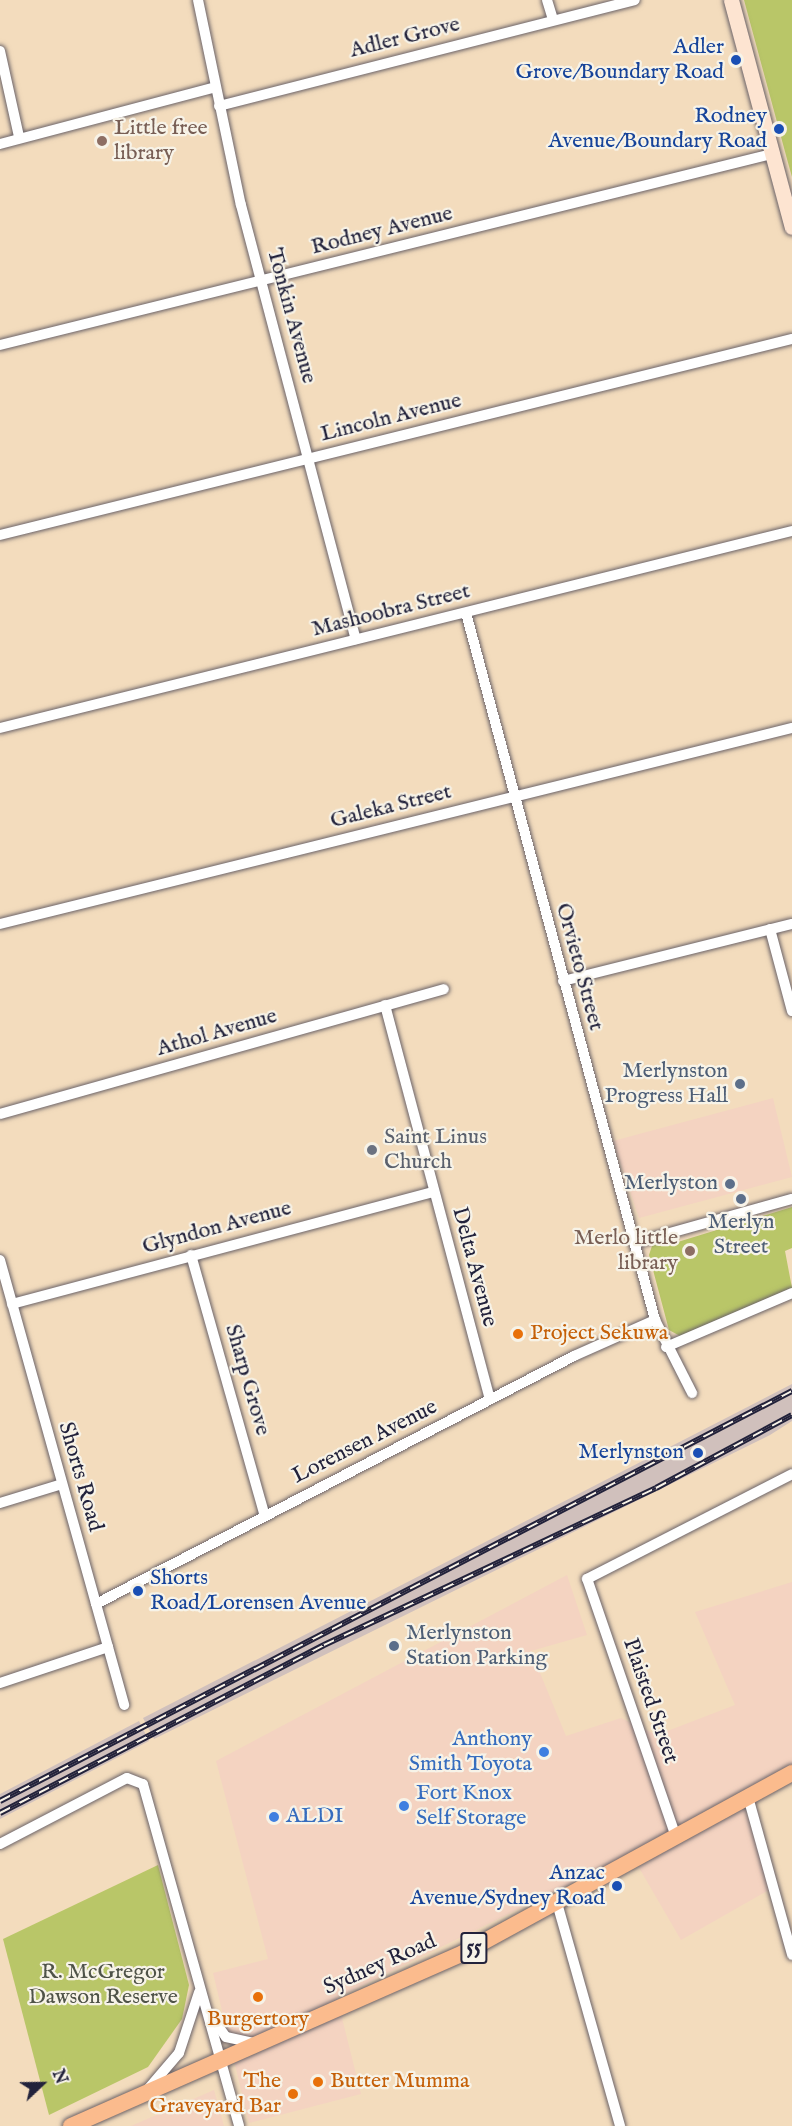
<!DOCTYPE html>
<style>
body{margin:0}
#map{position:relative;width:792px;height:2126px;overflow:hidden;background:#f3dcbd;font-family:"IM FELL English",serif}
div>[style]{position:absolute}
.built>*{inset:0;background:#f4d3c1}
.industrial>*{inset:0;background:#d0c0bc}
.green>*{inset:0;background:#b9c668}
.roads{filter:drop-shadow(0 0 2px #6b6368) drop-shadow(0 0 2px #6b6368)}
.minor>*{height:10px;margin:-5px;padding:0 5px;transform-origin:5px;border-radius:5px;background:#fff}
.secondary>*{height:15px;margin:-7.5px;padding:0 7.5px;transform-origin:7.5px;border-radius:7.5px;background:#fde4d1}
.trunk>*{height:16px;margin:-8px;padding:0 8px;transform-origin:8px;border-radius:8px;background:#fbbb8d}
.rail>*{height:6px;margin-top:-3px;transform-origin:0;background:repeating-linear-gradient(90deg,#f7f3e8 0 11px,#22223b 0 22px);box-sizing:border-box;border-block:2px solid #22223b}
.dots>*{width:16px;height:16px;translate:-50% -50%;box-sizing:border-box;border:3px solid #f7f3e8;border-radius:50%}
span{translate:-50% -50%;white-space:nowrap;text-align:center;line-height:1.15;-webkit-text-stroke:4.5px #f7f3e8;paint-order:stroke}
.shield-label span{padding:2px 4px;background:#f7f3e8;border:2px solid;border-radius:4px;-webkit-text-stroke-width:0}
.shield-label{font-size:21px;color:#22223b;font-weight:700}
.street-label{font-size:22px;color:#22223b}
.transit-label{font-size:22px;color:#164399}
.right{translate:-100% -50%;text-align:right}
.left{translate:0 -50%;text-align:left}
.education-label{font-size:22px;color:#785e54}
.service-label{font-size:22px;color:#4e5e75}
.worship-label{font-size:22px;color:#5b616d}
.food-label{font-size:22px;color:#c56008}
.shop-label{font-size:22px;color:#366cbe}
.park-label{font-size:22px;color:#4f5348}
.north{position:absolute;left:12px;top:2054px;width:60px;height:60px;-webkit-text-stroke:4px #f7f3e8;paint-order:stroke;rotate:68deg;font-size:16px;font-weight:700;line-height:24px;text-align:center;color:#22223b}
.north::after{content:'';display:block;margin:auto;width:21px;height:27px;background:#22223b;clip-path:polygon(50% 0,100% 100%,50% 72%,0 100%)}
</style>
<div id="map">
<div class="built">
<i style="clip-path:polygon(773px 1098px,792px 1177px,639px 1218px,613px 1141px)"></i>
<i style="clip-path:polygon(567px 1575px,587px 1635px,531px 1651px,566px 1736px,621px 1718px,657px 1735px,735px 1705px,695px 1612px,792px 1582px,792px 1764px,741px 1794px,769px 1890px,681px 1940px,631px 1854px,337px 1998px,361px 2094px,249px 2123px,213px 1973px,268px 1959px,216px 1761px)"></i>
<i style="clip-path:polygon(214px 2090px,224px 2126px,131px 2126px)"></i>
</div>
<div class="industrial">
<i style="clip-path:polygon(792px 1384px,792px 1421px,770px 1435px,154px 1739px,143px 1718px)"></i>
<i style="clip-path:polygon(139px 1721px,149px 1741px,0 1819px,0 1794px)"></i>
</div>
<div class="green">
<i style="clip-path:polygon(744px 0,792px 0,792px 177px,787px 159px)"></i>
<i style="clip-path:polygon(792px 1207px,792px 1248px,785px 1251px,792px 1288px,680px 1336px,669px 1330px,649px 1255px,653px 1243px,668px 1245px)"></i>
<i style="clip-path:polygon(158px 1865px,189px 1985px,182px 2019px,148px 2067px,49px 2115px,3px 1939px)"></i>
</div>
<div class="roads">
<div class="minor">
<i style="left:198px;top:0;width:209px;rotate:78.2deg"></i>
<i style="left:241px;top:205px;width:449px;rotate:75.2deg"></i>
<i style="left:547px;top:0;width:21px;rotate:73deg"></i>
<i style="left:0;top:51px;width:88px;rotate:77.5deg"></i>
<i style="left:219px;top:106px;width:429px;rotate:-14.3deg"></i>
<i style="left:0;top:144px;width:222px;rotate:-14.8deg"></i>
<i style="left:0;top:345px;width:795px;rotate:-13.9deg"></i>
<i style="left:0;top:535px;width:816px;rotate:-13.9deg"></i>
<i style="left:466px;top:613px;width:732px;rotate:75.03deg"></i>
<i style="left:655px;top:1320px;width:82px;rotate:63.1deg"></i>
<i style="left:0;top:728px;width:816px;rotate:-13.97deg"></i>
<i style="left:0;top:924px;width:816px;rotate:-13.9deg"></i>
<i style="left:770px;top:929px;width:85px;rotate:75deg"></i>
<i style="left:563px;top:981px;width:236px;rotate:-14deg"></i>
<i style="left:385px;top:1005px;width:408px;rotate:75.1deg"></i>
<i style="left:0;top:1114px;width:461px;rotate:-15.7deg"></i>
<i style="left:634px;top:1243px;width:164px;rotate:-15.6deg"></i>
<i style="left:191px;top:1255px;width:271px;rotate:74.2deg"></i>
<i style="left:0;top:1260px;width:462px;rotate:74.4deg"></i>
<i style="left:12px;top:1304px;width:436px;rotate:-14.9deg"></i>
<i style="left:666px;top:1347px;width:137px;rotate:-23.2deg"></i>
<i style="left:0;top:1503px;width:65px;rotate:-17deg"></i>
<i style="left:96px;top:1604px;width:539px;rotate:-27.42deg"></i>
<i style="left:574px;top:1356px;width:89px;rotate:-24deg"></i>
<i style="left:0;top:1683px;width:114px;rotate:-18.4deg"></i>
<i style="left:748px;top:1797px;width:164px;rotate:74.4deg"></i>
<i style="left:676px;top:1837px;width:273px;rotate:-109deg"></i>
<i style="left:587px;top:1579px;width:230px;rotate:-27.1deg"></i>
<i style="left:0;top:1844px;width:143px;rotate:-27.5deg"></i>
<i style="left:127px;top:1778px;width:17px;rotate:21deg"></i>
<i style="left:143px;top:1784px;width:355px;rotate:74.3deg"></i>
<i style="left:557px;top:1903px;width:232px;rotate:74.2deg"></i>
<i style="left:210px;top:2015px;width:27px;rotate:54deg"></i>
<i style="left:226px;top:2037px;width:29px;rotate:12deg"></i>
<i style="left:149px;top:2088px;width:46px;rotate:-49.4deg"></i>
<i style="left:179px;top:2053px;width:64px;rotate:-71.8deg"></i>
</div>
<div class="secondary">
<i style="left:731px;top:0;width:235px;rotate:75deg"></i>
</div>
<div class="trunk">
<i style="left:71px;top:2126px;width:431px;rotate:-23.8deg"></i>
<i style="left:465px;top:1952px;width:373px;rotate:-28.7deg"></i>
</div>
</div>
<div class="rail">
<i style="left:0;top:1801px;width:892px;rotate:-27.37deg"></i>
<i style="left:0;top:1813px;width:365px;rotate:-27.4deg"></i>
<i style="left:324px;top:1645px;width:367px;rotate:-25.3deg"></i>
<i style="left:656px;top:1488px;width:154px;rotate:-28.2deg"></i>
</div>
<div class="dots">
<i style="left:736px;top:60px;background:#1a4fb4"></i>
<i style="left:779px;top:129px;background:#1a4fb4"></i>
<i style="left:102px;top:141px;background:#8d6e63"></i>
<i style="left:740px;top:1084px;background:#5c6f8a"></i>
<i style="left:372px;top:1150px;background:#6b7280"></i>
<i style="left:730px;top:1184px;background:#5c6f8a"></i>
<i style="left:741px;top:1199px;background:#5c6f8a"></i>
<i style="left:690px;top:1251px;background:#8d6e63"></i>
<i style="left:518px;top:1334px;background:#e8710a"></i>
<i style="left:698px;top:1453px;background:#1a4fb4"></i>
<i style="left:138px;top:1591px;background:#1a4fb4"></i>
<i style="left:394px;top:1646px;background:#5c6f8a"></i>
<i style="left:544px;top:1752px;background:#3f7fe0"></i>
<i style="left:404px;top:1806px;background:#3f7fe0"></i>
<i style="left:274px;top:1817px;background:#3f7fe0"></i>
<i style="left:617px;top:1886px;background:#1a4fb4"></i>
<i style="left:258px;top:1997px;background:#e8710a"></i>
<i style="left:318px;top:2082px;background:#e8710a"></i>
<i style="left:293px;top:2094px;background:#e8710a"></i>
</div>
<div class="shield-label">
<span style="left:474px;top:1948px">55</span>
</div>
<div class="street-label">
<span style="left:405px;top:38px;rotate:-14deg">Adler Grove</span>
<span style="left:382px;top:231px;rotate:-14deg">Rodney Avenue</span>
<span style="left:291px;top:316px;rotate:75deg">Tonkin Avenue</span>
<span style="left:391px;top:418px;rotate:-14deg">Lincoln Avenue</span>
<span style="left:391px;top:611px;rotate:-14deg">Mashoobra Street</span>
<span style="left:391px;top:807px;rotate:-14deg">Galeka Street</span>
<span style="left:579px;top:967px;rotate:75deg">Orvieto Street</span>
<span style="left:217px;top:1033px;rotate:-16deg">Athol Avenue</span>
<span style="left:217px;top:1228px;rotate:-15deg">Glyndon Avenue</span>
<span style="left:474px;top:1267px;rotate:75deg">Delta Avenue</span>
<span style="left:247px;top:1380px;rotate:74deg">Sharp Grove</span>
<span style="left:365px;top:1442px;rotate:-27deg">Lorensen Avenue</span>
<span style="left:80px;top:1477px;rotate:74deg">Shorts Road</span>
<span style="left:650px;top:1701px;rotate:71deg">Plaisted Street</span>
<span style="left:380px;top:1965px;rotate:-24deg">Sydney Road</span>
</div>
<div class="transit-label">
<span class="right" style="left:724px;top:60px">Adler<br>Grove/Boundary Road</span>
<span class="right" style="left:767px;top:129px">Rodney<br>Avenue/Boundary Road</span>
<span class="right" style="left:684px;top:1453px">Merlynston</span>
<span class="left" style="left:150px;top:1591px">Shorts<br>Road/Lorensen Avenue</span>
<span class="right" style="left:605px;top:1886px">Anzac<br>Avenue/Sydney Road</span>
</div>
<div class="education-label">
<span class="left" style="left:114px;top:141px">Little free<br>library</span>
<span class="right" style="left:678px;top:1251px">Merlo little<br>library</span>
</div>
<div class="service-label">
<span class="right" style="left:728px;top:1084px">Merlynston<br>Progress Hall</span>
<span class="right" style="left:718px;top:1184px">Merlyston</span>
<span style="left:741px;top:1235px">Merlyn<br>Street</span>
<span class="left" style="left:406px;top:1646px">Merlynston<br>Station Parking</span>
</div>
<div class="worship-label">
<span class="left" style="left:384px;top:1150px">Saint Linus<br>Church</span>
</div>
<div class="food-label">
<span class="left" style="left:530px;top:1334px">Project Sekuwa</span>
<span style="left:258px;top:2020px">Burgertory</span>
<span class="right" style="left:281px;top:2094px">The<br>Graveyard Bar</span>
<span class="left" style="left:330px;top:2082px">Butter Mumma</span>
</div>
<div class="shop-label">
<span class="right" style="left:532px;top:1752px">Anthony<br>Smith Toyota</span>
<span class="left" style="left:416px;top:1806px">Fort Knox<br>Self Storage</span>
<span class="left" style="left:286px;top:1817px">ALDI</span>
</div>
<div class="park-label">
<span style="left:103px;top:1985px">R. McGregor<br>Dawson Reserve</span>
</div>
<div class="north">N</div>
</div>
